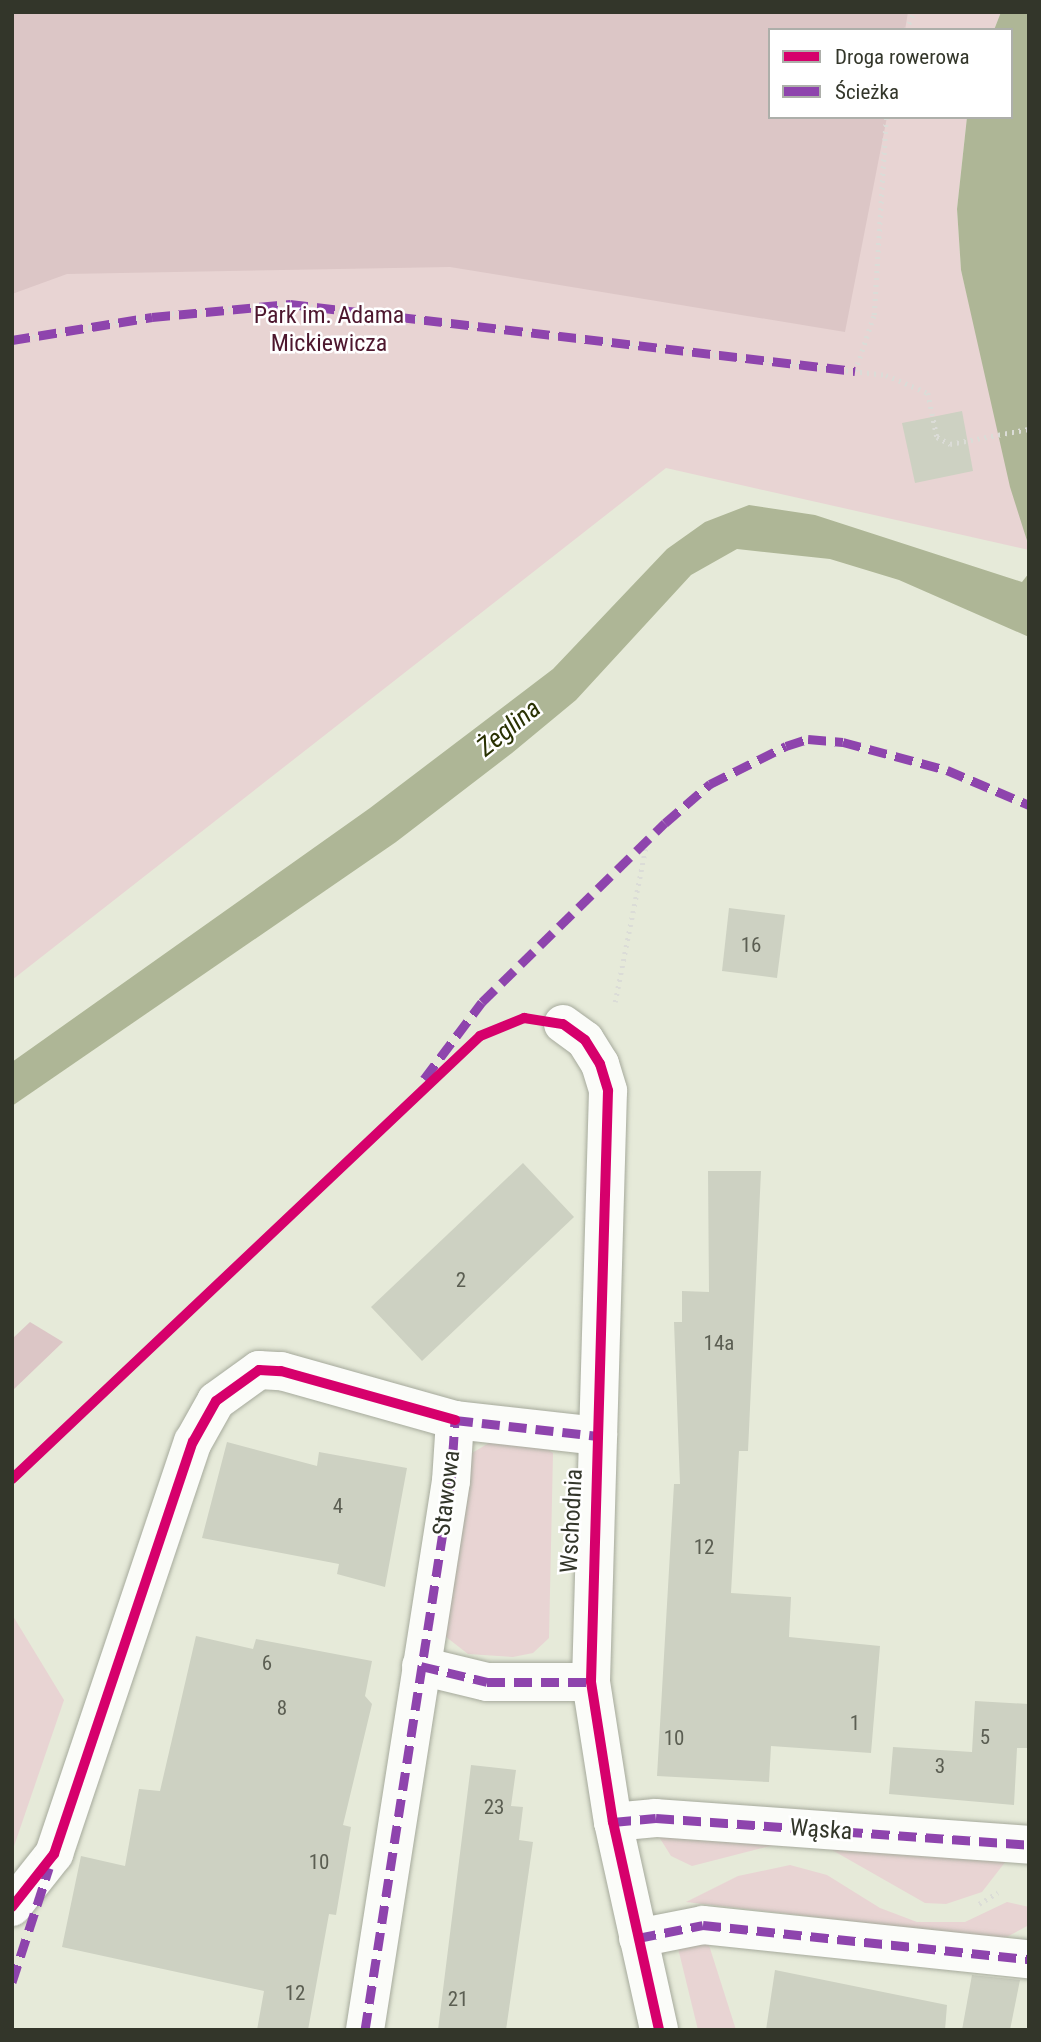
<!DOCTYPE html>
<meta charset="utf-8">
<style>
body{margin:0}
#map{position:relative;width:1041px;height:2042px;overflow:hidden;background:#e6ead9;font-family:"Roboto Condensed",sans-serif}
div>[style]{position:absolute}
.green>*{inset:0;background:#e8d4d3}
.forest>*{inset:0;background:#dcc6c6}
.water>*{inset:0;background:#aeb696}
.building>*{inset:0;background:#cdd1c2}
.path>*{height:4.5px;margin-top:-2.25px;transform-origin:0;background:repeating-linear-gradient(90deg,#dbdcd7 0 2px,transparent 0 7px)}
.roads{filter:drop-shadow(0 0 2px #a6aa9c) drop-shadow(0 0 2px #a6aa9c)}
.minor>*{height:38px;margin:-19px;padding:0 19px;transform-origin:19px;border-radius:19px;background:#fbfcf9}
.quiet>*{height:9px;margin-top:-4.5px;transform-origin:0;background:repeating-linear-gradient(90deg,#8e44ad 0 18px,transparent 0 27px)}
.cycleway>*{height:10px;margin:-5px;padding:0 5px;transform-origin:5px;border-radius:5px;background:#d6006c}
span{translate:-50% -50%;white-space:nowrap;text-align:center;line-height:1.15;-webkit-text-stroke:5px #fff;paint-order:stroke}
.number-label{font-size:21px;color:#5b5e52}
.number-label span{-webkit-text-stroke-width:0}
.park-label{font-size:24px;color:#4d172e}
.street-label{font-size:24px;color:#33362a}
.water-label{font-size:26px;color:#293102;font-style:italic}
.frame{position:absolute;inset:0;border:14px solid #33362a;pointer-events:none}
.legend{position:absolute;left:768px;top:28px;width:245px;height:91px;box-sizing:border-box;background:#fff;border:2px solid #adafaa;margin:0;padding:9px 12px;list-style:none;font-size:21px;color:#33362a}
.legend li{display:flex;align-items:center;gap:14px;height:35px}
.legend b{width:35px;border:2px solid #adafaa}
</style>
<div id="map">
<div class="green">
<i style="clip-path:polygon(12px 12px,1001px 12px,994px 30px,770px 30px,770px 117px,967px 117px,957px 209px,961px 270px,1029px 550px,666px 468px,12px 980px)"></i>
<i style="clip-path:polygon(489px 1443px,542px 1445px,553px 1453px,549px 1638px,533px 1653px,513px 1657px,468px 1654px,441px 1633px,472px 1453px)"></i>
<i style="clip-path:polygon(13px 1616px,64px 1700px,12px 1852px,12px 1617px)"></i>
<i style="clip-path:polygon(656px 1832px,782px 1843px,692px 1866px,671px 1856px)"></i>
<i style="clip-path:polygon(825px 1846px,1006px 1861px,982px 1892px,946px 1904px,925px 1903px)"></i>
<i style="clip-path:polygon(790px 1865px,827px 1875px,880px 1908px,917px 1922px,965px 1922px,1007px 1902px,1029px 1907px,1029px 1925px,1003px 1939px,686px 1902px,738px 1876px)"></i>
<i style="clip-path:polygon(708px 1942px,736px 2030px,698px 2030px,677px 1944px)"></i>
</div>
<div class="forest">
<i style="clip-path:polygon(12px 12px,908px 12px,905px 30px,770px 30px,770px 117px,887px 117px,845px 332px,450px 267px,67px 274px,12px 294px)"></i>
<i style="clip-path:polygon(30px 1322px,63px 1342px,12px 1391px,12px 1339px)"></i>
</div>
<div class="water">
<i style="clip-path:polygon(1001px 12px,1029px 12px,1029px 547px,1010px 487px,961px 270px,957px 209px,967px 117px,1011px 117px,1011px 30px,994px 30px)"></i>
<i style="clip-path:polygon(749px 505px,815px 515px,1022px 582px,1029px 573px,1029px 637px,899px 580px,830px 559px,737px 549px,691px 575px,576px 700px,512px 753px,396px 842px,12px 1106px,12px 1062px,370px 808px,553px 669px,667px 549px,705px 522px)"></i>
</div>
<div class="building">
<i style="clip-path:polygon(962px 411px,973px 471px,915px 483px,902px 423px)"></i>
<i style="clip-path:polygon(729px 908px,785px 915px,777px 978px,722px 971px)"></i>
<i style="clip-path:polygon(523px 1163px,574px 1217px,422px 1361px,371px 1307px)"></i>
<i style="clip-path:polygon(708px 1171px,761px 1171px,748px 1451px,739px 1451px,731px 1593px,791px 1597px,789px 1637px,880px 1646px,871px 1753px,771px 1746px,769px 1782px,657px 1776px,674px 1484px,680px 1484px,674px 1322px,682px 1322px,682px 1291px,709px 1292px)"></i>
<i style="clip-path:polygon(227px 1442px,317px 1466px,319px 1452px,407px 1468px,385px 1587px,337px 1574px,339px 1564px,202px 1538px)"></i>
<i style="clip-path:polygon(196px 1636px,253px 1649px,256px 1639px,372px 1661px,365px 1696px,372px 1704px,343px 1825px,351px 1827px,336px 1915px,329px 1914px,308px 2030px,257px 2030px,264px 1991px,62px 1947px,81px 1856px,125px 1866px,139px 1789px,160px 1791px)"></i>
<i style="clip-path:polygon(975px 1701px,1029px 1704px,1029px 1748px,1017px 1748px,1014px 1805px,889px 1794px,893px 1747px,972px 1752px)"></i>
<i style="clip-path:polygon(471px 1765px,516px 1770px,511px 1806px,523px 1807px,519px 1840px,533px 1842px,506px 2030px,438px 2030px)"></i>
<i style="clip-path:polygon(775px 1970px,947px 2005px,945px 2030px,766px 2030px)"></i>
<i style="clip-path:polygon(972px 1975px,1020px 1980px,1010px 2030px,962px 2030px)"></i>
</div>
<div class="path">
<i style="left:906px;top:30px;width:20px;rotate:-66deg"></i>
<i style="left:12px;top:340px;width:155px;rotate:-9.6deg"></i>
<i style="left:165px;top:314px;width:125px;rotate:-4.6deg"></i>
<i style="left:290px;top:304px;width:600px;rotate:6.79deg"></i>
<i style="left:886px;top:375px;width:46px;rotate:23.2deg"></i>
<i style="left:928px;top:393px;width:45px;rotate:78.4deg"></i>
<i style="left:937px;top:437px;width:15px;rotate:28deg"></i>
<i style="left:950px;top:444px;width:80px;rotate:-10.8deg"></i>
<i style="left:855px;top:371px;width:59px;rotate:-71.3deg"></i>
<i style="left:874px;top:315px;width:198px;rotate:-86.5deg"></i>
<i style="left:615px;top:1002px;width:165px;rotate:-78.8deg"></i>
<i style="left:979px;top:1904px;width:22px;rotate:-32deg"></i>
</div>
<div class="roads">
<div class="minor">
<i style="left:563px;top:1024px;width:27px;rotate:36deg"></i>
<i style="left:585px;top:1040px;width:28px;rotate:58deg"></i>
<i style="left:600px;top:1064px;width:28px;rotate:73deg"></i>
<i style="left:608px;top:1091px;width:591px;rotate:91.65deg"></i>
<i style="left:591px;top:1682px;width:142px;rotate:81.1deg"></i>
<i style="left:613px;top:1822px;width:213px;rotate:77.5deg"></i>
<i style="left:421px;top:1666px;width:68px;rotate:13.6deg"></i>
<i style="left:487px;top:1682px;width:104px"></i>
<i style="left:613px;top:1822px;width:43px;rotate:-5.3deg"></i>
<i style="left:656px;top:1818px;width:374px;rotate:4.1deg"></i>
<i style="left:12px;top:1907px;width:68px;rotate:-51.6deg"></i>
<i style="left:54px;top:1854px;width:435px;rotate:-71.4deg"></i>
<i style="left:193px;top:1442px;width:47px;rotate:-60.7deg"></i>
<i style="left:216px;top:1401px;width:53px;rotate:-35.8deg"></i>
<i style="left:259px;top:1370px;width:22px;rotate:3deg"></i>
<i style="left:281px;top:1371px;width:181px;rotate:15.7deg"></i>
<i style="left:638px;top:1938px;width:66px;rotate:-11.3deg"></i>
<i style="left:703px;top:1925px;width:328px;rotate:6deg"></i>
<i style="left:365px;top:2030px;width:556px;rotate:-81.1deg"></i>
<i style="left:451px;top:1481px;width:61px;rotate:-86.2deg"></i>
<i style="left:455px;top:1420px;width:144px;rotate:6.4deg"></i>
</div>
</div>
<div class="quiet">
<i style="left:12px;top:340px;width:142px;rotate:-9.3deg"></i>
<i style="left:152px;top:317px;width:139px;rotate:-5.4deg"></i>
<i style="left:290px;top:304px;width:569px;rotate:6.76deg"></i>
<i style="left:424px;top:1079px;width:96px;rotate:-53deg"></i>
<i style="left:482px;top:1002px;width:256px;rotate:-44.4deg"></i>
<i style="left:665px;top:823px;width:60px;rotate:-40.9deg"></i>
<i style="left:710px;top:784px;width:85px;rotate:-26.6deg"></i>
<i style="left:786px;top:746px;width:23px;rotate:-18deg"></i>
<i style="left:808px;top:739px;width:35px;rotate:5deg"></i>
<i style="left:843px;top:742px;width:108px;rotate:15.1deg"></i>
<i style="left:947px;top:770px;width:89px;rotate:23.1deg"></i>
<i style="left:421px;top:1666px;width:68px;rotate:13.6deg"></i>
<i style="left:487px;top:1682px;width:104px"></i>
<i style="left:613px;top:1822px;width:43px;rotate:-5.3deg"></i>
<i style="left:656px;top:1818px;width:374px;rotate:4.1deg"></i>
<i style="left:638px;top:1938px;width:66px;rotate:-11.3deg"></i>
<i style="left:703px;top:1925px;width:328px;rotate:6deg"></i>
<i style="left:12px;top:1982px;width:120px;rotate:-72deg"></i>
<i style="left:365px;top:2030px;width:556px;rotate:-81.1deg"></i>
<i style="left:451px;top:1481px;width:61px;rotate:-86.2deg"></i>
<i style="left:455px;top:1420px;width:144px;rotate:6.4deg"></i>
</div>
<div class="cycleway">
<i style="left:12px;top:1479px;width:644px;rotate:-43.43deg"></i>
<i style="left:480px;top:1036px;width:48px;rotate:-22.2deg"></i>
<i style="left:524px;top:1018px;width:39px;rotate:9deg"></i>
<i style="left:563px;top:1024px;width:27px;rotate:36deg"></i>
<i style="left:585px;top:1040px;width:28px;rotate:58deg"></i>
<i style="left:600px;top:1064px;width:28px;rotate:73deg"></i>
<i style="left:608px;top:1091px;width:591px;rotate:91.65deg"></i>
<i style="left:591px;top:1682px;width:142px;rotate:81.1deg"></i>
<i style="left:613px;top:1822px;width:213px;rotate:77.5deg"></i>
<i style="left:12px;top:1907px;width:68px;rotate:-51.6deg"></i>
<i style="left:54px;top:1854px;width:435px;rotate:-71.4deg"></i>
<i style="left:193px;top:1442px;width:47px;rotate:-60.7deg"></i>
<i style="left:216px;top:1401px;width:53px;rotate:-35.8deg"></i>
<i style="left:259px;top:1370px;width:22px;rotate:3deg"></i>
<i style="left:281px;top:1371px;width:181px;rotate:15.7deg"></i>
</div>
<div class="number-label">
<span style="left:751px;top:945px">16</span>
<span style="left:461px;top:1280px">2</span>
<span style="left:719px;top:1343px">14a</span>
<span style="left:338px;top:1506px">4</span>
<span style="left:704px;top:1547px">12</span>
<span style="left:267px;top:1663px">6</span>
<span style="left:282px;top:1708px">8</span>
<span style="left:855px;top:1723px">1</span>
<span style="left:985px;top:1737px">5</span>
<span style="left:674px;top:1738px">10</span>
<span style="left:940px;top:1766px">3</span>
<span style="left:494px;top:1807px">23</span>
<span style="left:319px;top:1862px">10</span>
<span style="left:295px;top:1993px">12</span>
<span style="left:458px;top:1999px">21</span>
</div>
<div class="park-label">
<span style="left:329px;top:330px">Park im. Adama<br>Mickiewicza</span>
</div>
<div class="street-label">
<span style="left:447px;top:1493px;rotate:-83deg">Stawowa</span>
<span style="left:572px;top:1521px;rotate:-87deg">Wschodnia</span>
<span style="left:821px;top:1830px;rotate:4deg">Wąska</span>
</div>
<div class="water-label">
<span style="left:509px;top:728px;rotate:-39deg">Żeglina</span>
</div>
<div class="frame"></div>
<ul class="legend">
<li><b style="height:9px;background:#d6006c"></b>Droga rowerowa</li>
<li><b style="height:9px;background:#8e44ad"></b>Ścieżka</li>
</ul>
</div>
